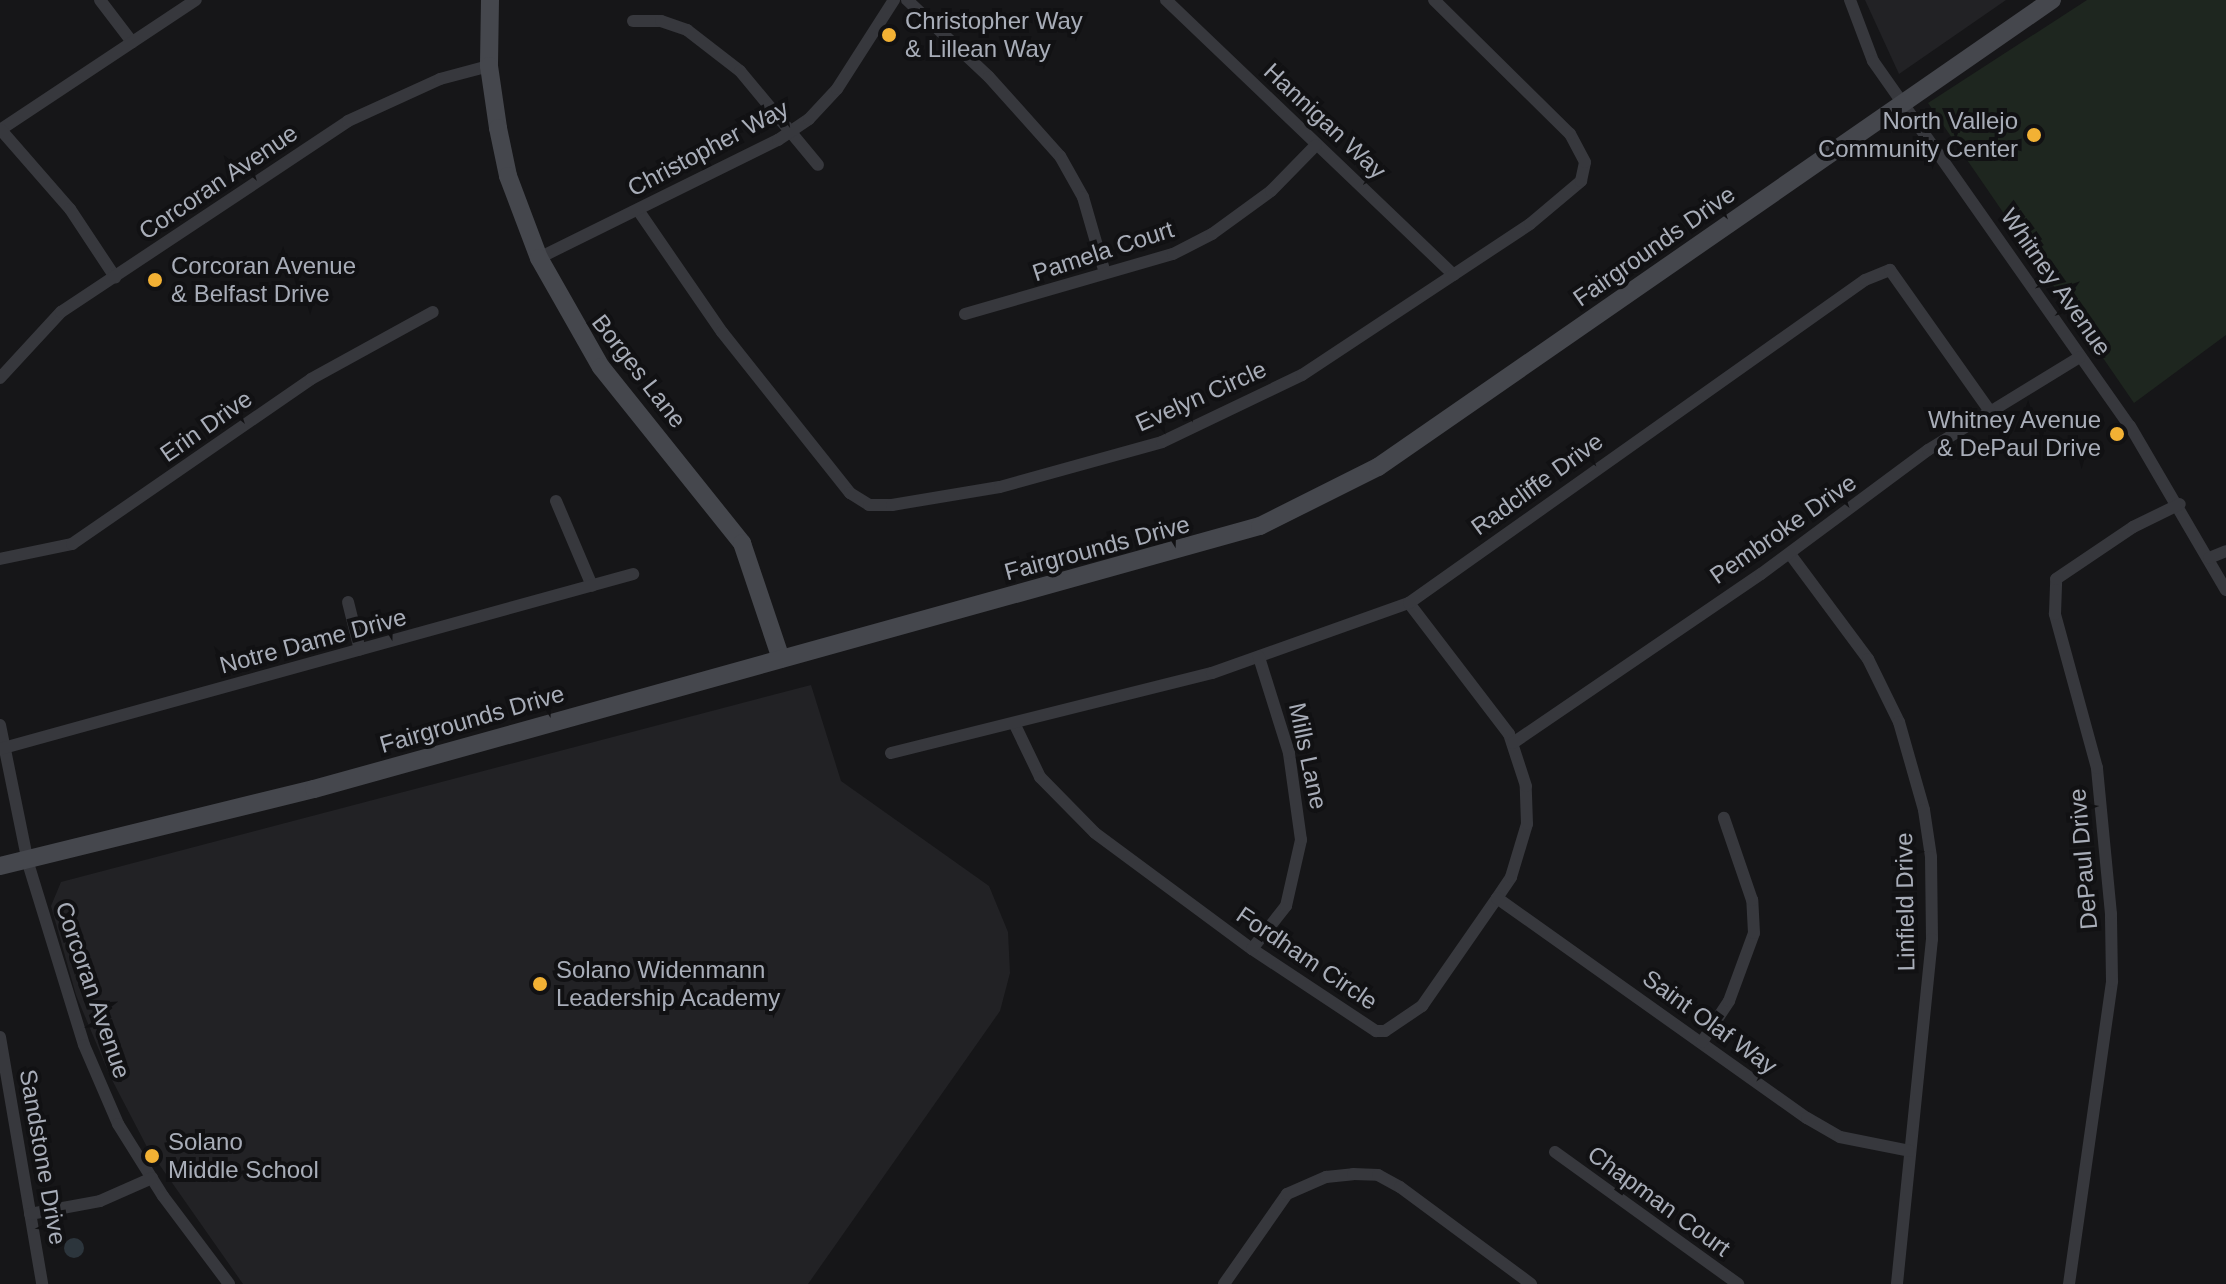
<!DOCTYPE html>
<style>
body{margin:0}
#map{position:relative;width:2226px;height:1284px;overflow:hidden;background:#161618;font-family:Arial,sans-serif}
div>[style]{position:absolute}
.built>*{inset:0;background:#222225}
.green>*{inset:0;background:#1e261f}
.water>*{inset:0;background:#2c353c}
.round{border-radius:50%}
.street>*{height:12px;margin:-6px;padding:0 6px;transform-origin:6px;border-radius:6px;background:#37383d}
.secondary>*{height:18px;margin:-9px;padding:0 9px;transform-origin:9px;border-radius:9px;background:#45474d}
.dots>*{width:22px;height:22px;translate:-50% -50%;box-sizing:border-box;border:4px solid #111113;border-radius:50%}
span{translate:-50% -50%;white-space:nowrap;text-align:center;line-height:1.15;-webkit-text-stroke:8px #111113;paint-order:stroke}
.poi-label{font-size:24px;color:#a8adb8}
.left{translate:0 -50%;text-align:left}
.right{translate:-100% -50%;text-align:right}
.street-label{font-size:24px;color:#a8adb8}
</style>
<div id="map">
<div class="built">
<i style="clip-path:polygon(1865px 0,2006px 0,1899px 74px)"></i>
<i style="clip-path:polygon(811px 685px,841px 781px,989px 886px,1008px 932px,1010px 973px,1000px 1011px,808px 1284px,243px 1284px,147px 1147px,110px 1076px,76px 995px,51px 906px,61px 882px)"></i>
</div>
<div class="green">
<i style="clip-path:polygon(2087px 0,2226px 0,2226px 335px,2134px 403px,1928px 103px)"></i>
</div>
<div class="water">
<i class="round" style="left:64px;top:1238px;width:20px;height:20px"></i>
</div>
<div class="street">
<i style="left:100px;top:0;width:53px;rotate:52.7deg"></i>
<i style="left:907px;top:0;width:112px;rotate:43.2deg"></i>
<i style="left:989px;top:77px;width:106px;rotate:48.1deg"></i>
<i style="left:1060px;top:156px;width:47px;rotate:60.7deg"></i>
<i style="left:1083px;top:197px;width:79px;rotate:73.9deg"></i>
<i style="left:1166px;top:0;width:398px;rotate:43.7deg"></i>
<i style="left:1850px;top:0;width:65px;rotate:69.3deg"></i>
<i style="left:1873px;top:61px;width:446px;rotate:54.9deg"></i>
<i style="left:2130px;top:426px;width:190px;rotate:59.7deg"></i>
<i style="left:633px;top:21px;width:28px"></i>
<i style="left:661px;top:21px;width:28px;rotate:19deg"></i>
<i style="left:687px;top:30px;width:67px;rotate:37.7deg"></i>
<i style="left:740px;top:71px;width:122px;rotate:50.3deg"></i>
<i style="left:0;top:130px;width:235px;rotate:-33.6deg"></i>
<i style="left:1px;top:130px;width:105px;rotate:48.9deg"></i>
<i style="left:70px;top:209px;width:82px;rotate:56.5deg"></i>
<i style="left:638px;top:210px;width:148px;rotate:55.5deg"></i>
<i style="left:722px;top:332px;width:206px;rotate:51.5deg"></i>
<i style="left:850px;top:493px;width:22px;rotate:32deg"></i>
<i style="left:869px;top:505px;width:23px"></i>
<i style="left:892px;top:505px;width:109px;rotate:-9.5deg"></i>
<i style="left:1000px;top:487px;width:168px;rotate:-15.5deg"></i>
<i style="left:1162px;top:442px;width:155px;rotate:-25.6deg"></i>
<i style="left:1302px;top:375px;width:273px;rotate:-33.5deg"></i>
<i style="left:1530px;top:224px;width:67px;rotate:-40.1deg"></i>
<i style="left:1581px;top:181px;width:19px;rotate:-78deg"></i>
<i style="left:1585px;top:162px;width:32px;rotate:-118deg"></i>
<i style="left:1570px;top:134px;width:191px;rotate:-135.4deg"></i>
<i style="left:539px;top:258px;width:267px;rotate:-26.3deg"></i>
<i style="left:778px;top:140px;width:37px;rotate:-34deg"></i>
<i style="left:809px;top:119px;width:41px;rotate:-47deg"></i>
<i style="left:837px;top:89px;width:106px;rotate:-57.4deg"></i>
<i style="left:965px;top:314px;width:216px;rotate:-16.1deg"></i>
<i style="left:1173px;top:254px;width:44px;rotate:-27.1deg"></i>
<i style="left:1212px;top:234px;width:73px;rotate:-36.1deg"></i>
<i style="left:1271px;top:191px;width:64px;rotate:-45.6deg"></i>
<i style="left:0;top:378px;width:90px;rotate:-47.3deg"></i>
<i style="left:61px;top:312px;width:345px;rotate:-33.6deg"></i>
<i style="left:348px;top:121px;width:101px;rotate:-24.5deg"></i>
<i style="left:440px;top:79px;width:51px;rotate:-14.9deg"></i>
<i style="left:556px;top:501px;width:92px;rotate:67deg"></i>
<i style="left:1790px;top:554px;width:131px;rotate:53.4deg"></i>
<i style="left:1868px;top:659px;width:70px;rotate:63.8deg"></i>
<i style="left:1899px;top:722px;width:91px;rotate:74.1deg"></i>
<i style="left:1924px;top:810px;width:48px;rotate:81.5deg"></i>
<i style="left:1931px;top:857px;width:82px;rotate:89.3deg"></i>
<i style="left:1932px;top:939px;width:347px;rotate:95.8deg"></i>
<i style="left:2209px;top:558px;width:18px;rotate:-22deg"></i>
<i style="left:0;top:559px;width:74px;rotate:-11.8deg"></i>
<i style="left:72px;top:544px;width:290px;rotate:-34.6deg"></i>
<i style="left:311px;top:379px;width:139px;rotate:-28.8deg"></i>
<i style="left:348px;top:602px;width:49px;rotate:76deg"></i>
<i style="left:0;top:725px;width:141px;rotate:78.5deg"></i>
<i style="left:28px;top:863px;width:190px;rotate:72.9deg"></i>
<i style="left:84px;top:1045px;width:86px;rotate:66.7deg"></i>
<i style="left:118px;top:1124px;width:85px;rotate:58deg"></i>
<i style="left:163px;top:1196px;width:110px;rotate:53.1deg"></i>
<i style="left:1015px;top:725px;width:58px;rotate:64.3deg"></i>
<i style="left:1040px;top:777px;width:78px;rotate:45.5deg"></i>
<i style="left:1095px;top:833px;width:195px;rotate:36.5deg"></i>
<i style="left:1252px;top:949px;width:149px;rotate:33.5deg"></i>
<i style="left:1376px;top:1031px;width:9px"></i>
<i style="left:1385px;top:1031px;width:45px;rotate:-34deg"></i>
<i style="left:1422px;top:1006px;width:131px;rotate:-55.2deg"></i>
<i style="left:1497px;top:898px;width:25px;rotate:-56deg"></i>
<i style="left:1511px;top:877px;width:55px;rotate:-73.2deg"></i>
<i style="left:1527px;top:824px;width:38px;rotate:-92deg"></i>
<i style="left:1526px;top:786px;width:55px;rotate:-108.1deg"></i>
<i style="left:1509px;top:734px;width:165px;rotate:-127.4deg"></i>
<i style="left:1513px;top:743px;width:300px;rotate:-34.3deg"></i>
<i style="left:1761px;top:574px;width:208px;rotate:-36.6deg"></i>
<i style="left:1928px;top:450px;width:178px;rotate:-31.5deg"></i>
<i style="left:0;top:749px;width:657px;rotate:-15.45deg"></i>
<i style="left:891px;top:753px;width:331px;rotate:-14deg"></i>
<i style="left:1212px;top:673px;width:209px;rotate:-19.6deg"></i>
<i style="left:1409px;top:603px;width:559px;rotate:-35.31deg"></i>
<i style="left:1865px;top:280px;width:27px;rotate:-22deg"></i>
<i style="left:1890px;top:270px;width:173px;rotate:54.7deg"></i>
<i style="left:1497px;top:898px;width:380px;rotate:35.4deg"></i>
<i style="left:1807px;top:1118px;width:38px;rotate:30deg"></i>
<i style="left:1840px;top:1137px;width:71px;rotate:11.3deg"></i>
<i style="left:1252px;top:949px;width:55px;rotate:-51.7deg"></i>
<i style="left:1286px;top:906px;width:68px;rotate:-77.2deg"></i>
<i style="left:1301px;top:840px;width:88px;rotate:-97.9deg"></i>
<i style="left:1289px;top:753px;width:101px;rotate:-107.4deg"></i>
<i style="left:0;top:1037px;width:251px;rotate:80.3deg"></i>
<i style="left:1702px;top:1042px;width:49px;rotate:-56.6deg"></i>
<i style="left:1729px;top:1001px;width:72px;rotate:-69.8deg"></i>
<i style="left:1754px;top:933px;width:33px;rotate:-93deg"></i>
<i style="left:1752px;top:900px;width:87px;rotate:-108.9deg"></i>
<i style="left:1555px;top:1152px;width:226px;rotate:35.8deg"></i>
<i style="left:30px;top:1214px;width:71px;rotate:-10.5deg"></i>
<i style="left:100px;top:1201px;width:57px;rotate:-23.9deg"></i>
<i style="left:1224px;top:1284px;width:110px;rotate:-55deg"></i>
<i style="left:1287px;top:1194px;width:43px;rotate:-23.6deg"></i>
<i style="left:1326px;top:1177px;width:27px;rotate:-6deg"></i>
<i style="left:1353px;top:1174px;width:25px;rotate:2deg"></i>
<i style="left:1378px;top:1175px;width:25px;rotate:29deg"></i>
<i style="left:1400px;top:1187px;width:163px;rotate:36.5deg"></i>
<i style="left:2069px;top:1284px;width:306px;rotate:-81.9deg"></i>
<i style="left:2112px;top:981px;width:67px;rotate:-90.9deg"></i>
<i style="left:2111px;top:914px;width:147px;rotate:-95.5deg"></i>
<i style="left:2097px;top:768px;width:160px;rotate:-105.3deg"></i>
<i style="left:2055px;top:614px;width:35px;rotate:-88deg"></i>
<i style="left:2056px;top:579px;width:93px;rotate:-34deg"></i>
<i style="left:2133px;top:527px;width:52px;rotate:-26.1deg"></i>
</div>
<div class="secondary">
<i style="left:490px;top:0;width:66px;rotate:90.9deg"></i>
<i style="left:489px;top:66px;width:63px;rotate:81.7deg"></i>
<i style="left:498px;top:128px;width:49px;rotate:78.2deg"></i>
<i style="left:508px;top:176px;width:88px;rotate:69.3deg"></i>
<i style="left:539px;top:258px;width:125px;rotate:60.4deg"></i>
<i style="left:601px;top:367px;width:226px;rotate:51.3deg"></i>
<i style="left:742px;top:543px;width:122px;rotate:71.4deg"></i>
<i style="left:0;top:866px;width:323px;rotate:-13.8deg"></i>
<i style="left:314px;top:789px;width:982px;rotate:-15.54deg"></i>
<i style="left:1260px;top:526px;width:132px;rotate:-26.6deg"></i>
<i style="left:1378px;top:467px;width:820px;rotate:-34.72deg"></i>
</div>
<div class="dots">
<i style="left:889px;top:35px;background:#f2b134"></i>
<i style="left:2034px;top:135px;background:#f2b134"></i>
<i style="left:155px;top:280px;background:#f2b134"></i>
<i style="left:2117px;top:434px;background:#f2b134"></i>
<i style="left:540px;top:984px;background:#f2b134"></i>
<i style="left:152px;top:1156px;background:#f2b134"></i>
</div>
<div class="poi-label">
<span class="left" style="left:905px;top:35px">Christopher Way<br>&amp; Lillean Way</span>
<span class="right" style="left:2018px;top:135px">North Vallejo<br>Community Center</span>
<span class="left" style="left:171px;top:280px">Corcoran Avenue<br>&amp; Belfast Drive</span>
<span class="right" style="left:2101px;top:434px">Whitney Avenue<br>&amp; DePaul Drive</span>
<span class="left" style="left:556px;top:984px">Solano Widenmann<br>Leadership Academy</span>
<span class="left" style="left:168px;top:1156px">Solano<br>Middle School</span>
</div>
<div class="street-label">
<span style="left:1325px;top:121px;rotate:43deg">Hannigan Way</span>
<span style="left:708px;top:148px;rotate:-28deg">Christopher Way</span>
<span style="left:218px;top:182px;rotate:-34deg">Corcoran Avenue</span>
<span style="left:1654px;top:246px;rotate:-35deg">Fairgrounds Drive</span>
<span style="left:1103px;top:251px;rotate:-18deg">Pamela Court</span>
<span style="left:2056px;top:282px;rotate:55deg">Whitney Avenue</span>
<span style="left:639px;top:371px;rotate:52deg">Borges Lane</span>
<span style="left:1201px;top:396px;rotate:-24deg">Evelyn Circle</span>
<span style="left:206px;top:426px;rotate:-35deg">Erin Drive</span>
<span style="left:1537px;top:484px;rotate:-36deg">Radcliffe Drive</span>
<span style="left:1783px;top:529px;rotate:-35deg">Pembroke Drive</span>
<span style="left:1097px;top:548px;rotate:-15deg">Fairgrounds Drive</span>
<span style="left:313px;top:641px;rotate:-15deg">Notre Dame Drive</span>
<span style="left:472px;top:719px;rotate:-16deg">Fairgrounds Drive</span>
<span style="left:1308px;top:756px;rotate:78deg">Mills Lane</span>
<span style="left:2083px;top:859px;rotate:-95deg">DePaul Drive</span>
<span style="left:1905px;top:902px;rotate:-91deg">Linfield Drive</span>
<span style="left:1307px;top:958px;rotate:34deg">Fordham Circle</span>
<span style="left:93px;top:990px;rotate:71deg">Corcoran Avenue</span>
<span style="left:1710px;top:1022px;rotate:36deg">Saint Olaf Way</span>
<span style="left:43px;top:1157px;rotate:80deg">Sandstone Drive</span>
<span style="left:1659px;top:1201px;rotate:36deg">Chapman Court</span>
</div>
</div>
